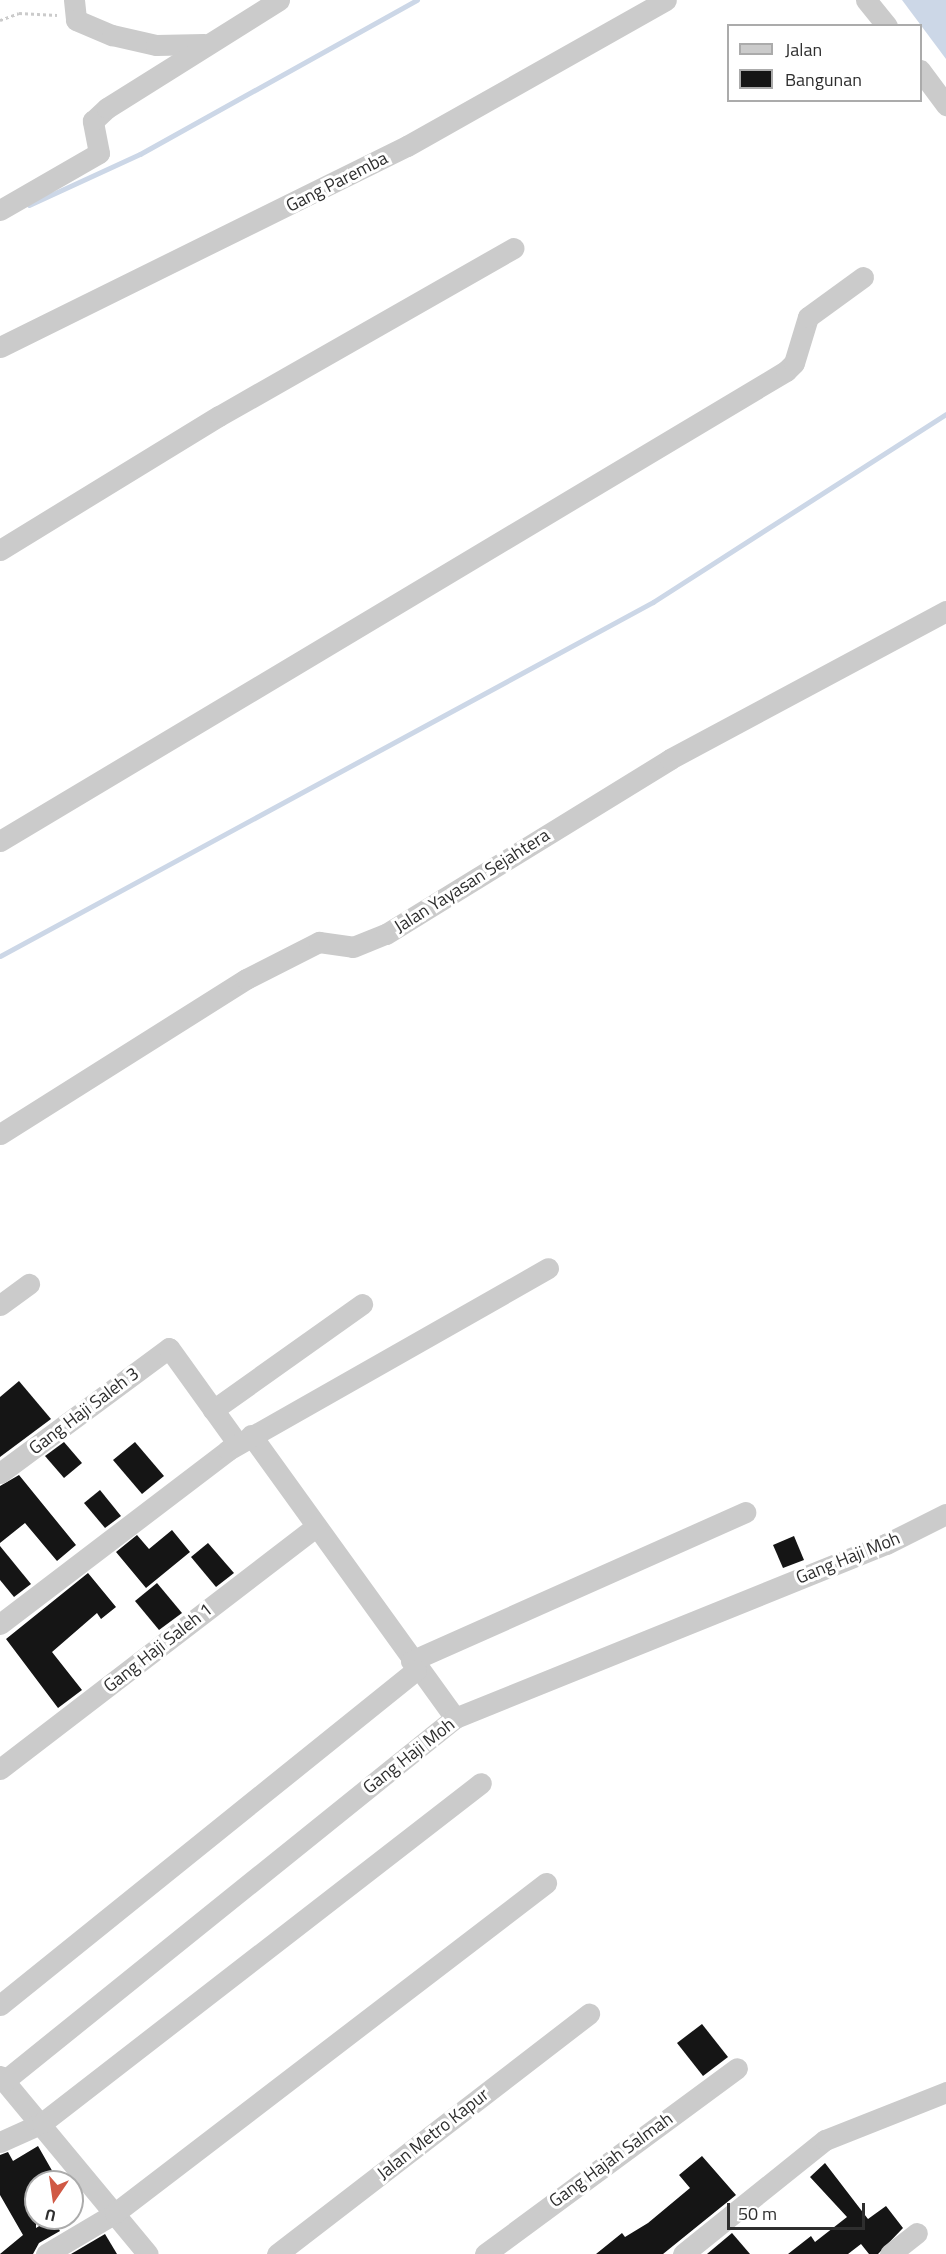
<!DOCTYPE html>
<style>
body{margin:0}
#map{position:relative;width:946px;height:2254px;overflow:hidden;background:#fff;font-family:"Titillium Web",sans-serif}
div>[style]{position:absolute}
.water>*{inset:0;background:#ccd7e7}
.stream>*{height:5px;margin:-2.5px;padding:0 2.5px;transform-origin:2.5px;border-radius:2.5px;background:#ccd7e7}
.building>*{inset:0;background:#151515}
.path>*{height:3px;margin-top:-1.5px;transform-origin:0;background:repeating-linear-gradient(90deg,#cbcbcb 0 3px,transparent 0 6px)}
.minor>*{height:21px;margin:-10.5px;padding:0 10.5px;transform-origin:10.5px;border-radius:10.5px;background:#cbcbcb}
span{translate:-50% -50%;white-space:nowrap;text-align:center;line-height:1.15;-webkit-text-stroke:6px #fff;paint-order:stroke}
.street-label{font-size:18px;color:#2e2e2e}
.legend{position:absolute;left:727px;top:24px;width:195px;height:78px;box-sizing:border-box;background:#fff;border:2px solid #ababab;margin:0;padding:8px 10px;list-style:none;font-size:18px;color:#2e2e2e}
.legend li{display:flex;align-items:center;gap:12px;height:30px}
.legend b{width:30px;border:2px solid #ababab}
.north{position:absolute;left:24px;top:2170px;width:60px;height:60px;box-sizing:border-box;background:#fff;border:2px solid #ababab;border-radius:50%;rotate:193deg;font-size:16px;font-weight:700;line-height:24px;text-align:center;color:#2e2e2e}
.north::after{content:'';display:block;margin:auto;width:21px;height:27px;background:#d05945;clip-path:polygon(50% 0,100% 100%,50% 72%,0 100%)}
.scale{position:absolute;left:727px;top:2203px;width:138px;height:27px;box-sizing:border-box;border:3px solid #2e2e2e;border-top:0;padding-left:8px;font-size:18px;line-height:21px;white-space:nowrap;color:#2e2e2e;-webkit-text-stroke:4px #fff;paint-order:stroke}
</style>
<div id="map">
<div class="water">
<i style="clip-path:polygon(902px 0,946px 0,946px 59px)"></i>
</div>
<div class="stream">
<i style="left:29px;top:205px;width:122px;rotate:-24.7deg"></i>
<i style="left:140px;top:154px;width:317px;rotate:-29.1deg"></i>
<i style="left:0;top:956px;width:743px;rotate:-28.46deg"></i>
<i style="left:653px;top:602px;width:348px;rotate:-32.7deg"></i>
</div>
<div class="building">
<i style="clip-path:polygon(19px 1381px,51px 1419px,0 1457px,0 1397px)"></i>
<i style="clip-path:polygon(64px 1442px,82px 1463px,64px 1478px,45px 1456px)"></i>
<i style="clip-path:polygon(135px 1442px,164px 1476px,142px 1494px,113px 1460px)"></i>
<i style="clip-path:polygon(19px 1475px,76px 1545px,57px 1561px,25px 1523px,0 1543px,0 1486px)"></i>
<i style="clip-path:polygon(100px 1490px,121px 1516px,105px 1528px,84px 1503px)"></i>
<i style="clip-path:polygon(172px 1530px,190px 1552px,146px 1588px,116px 1552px,137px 1535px,149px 1549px)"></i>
<i style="clip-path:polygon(794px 1536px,804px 1560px,783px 1568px,773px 1545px)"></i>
<i style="clip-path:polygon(208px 1543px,234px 1573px,216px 1587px,191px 1557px)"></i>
<i style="clip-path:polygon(0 1546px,31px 1584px,14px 1597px,0 1580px)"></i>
<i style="clip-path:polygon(88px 1573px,116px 1607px,101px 1619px,97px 1613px,52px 1652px,82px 1690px,58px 1708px,6px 1639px)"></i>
<i style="clip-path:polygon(157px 1583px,182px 1613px,159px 1630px,135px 1601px)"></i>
<i style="clip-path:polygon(702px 2024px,728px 2057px,703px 2076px,677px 2043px)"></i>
<i style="clip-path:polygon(38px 2146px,54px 2174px,36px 2182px,36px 2228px,52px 2218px,60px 2231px,39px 2243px,33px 2254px,0 2254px,23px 2235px,0 2195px,0 2155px,8px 2152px,13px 2161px)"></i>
<i style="clip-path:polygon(702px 2156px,736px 2195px,663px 2254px,596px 2254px,622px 2233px,625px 2237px,648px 2223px,690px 2188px,679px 2175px)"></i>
<i style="clip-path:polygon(825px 2163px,868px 2219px,886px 2206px,903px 2228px,878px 2254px,869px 2254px,861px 2244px,848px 2254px,788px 2254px,811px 2236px,815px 2242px,847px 2217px,810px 2177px)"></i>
<i style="clip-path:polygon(732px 2233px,750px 2254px,707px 2254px)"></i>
<i style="clip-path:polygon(105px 2234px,117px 2254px,71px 2254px)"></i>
</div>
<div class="path">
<i style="left:0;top:20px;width:20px;rotate:-20deg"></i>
<i style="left:19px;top:13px;width:38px;rotate:3deg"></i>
</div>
<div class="minor">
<i style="left:74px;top:0;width:20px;rotate:84deg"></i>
<i style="left:76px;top:20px;width:39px;rotate:23deg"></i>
<i style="left:112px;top:35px;width:45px;rotate:12.8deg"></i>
<i style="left:156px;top:45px;width:48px;rotate:-1.2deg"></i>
<i style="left:866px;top:0;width:33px;rotate:51deg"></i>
<i style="left:920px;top:70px;width:44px;rotate:53.4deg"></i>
<i style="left:0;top:210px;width:114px;rotate:-29.9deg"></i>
<i style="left:99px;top:153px;width:33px;rotate:-101deg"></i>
<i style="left:93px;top:121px;width:19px;rotate:-43deg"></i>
<i style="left:107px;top:108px;width:203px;rotate:-32.1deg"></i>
<i style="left:0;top:347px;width:454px;rotate:-26.3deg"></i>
<i style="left:407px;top:146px;width:297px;rotate:-29.4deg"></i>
<i style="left:0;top:550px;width:257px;rotate:-31.5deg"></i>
<i style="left:219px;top:416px;width:339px;rotate:-29.7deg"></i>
<i style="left:0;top:841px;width:916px;rotate:-30.88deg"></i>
<i style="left:786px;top:371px;width:11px;rotate:-45deg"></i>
<i style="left:794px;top:363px;width:48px;rotate:-73.1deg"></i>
<i style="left:808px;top:317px;width:68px;rotate:-36deg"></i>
<i style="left:0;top:1134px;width:291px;rotate:-32.2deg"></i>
<i style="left:246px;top:979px;width:82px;rotate:-26.9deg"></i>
<i style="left:319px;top:942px;width:34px;rotate:8deg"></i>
<i style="left:353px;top:947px;width:35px;rotate:-22deg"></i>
<i style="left:386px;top:934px;width:334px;rotate:-31.6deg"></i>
<i style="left:670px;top:759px;width:313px;rotate:-28.2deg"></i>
<i style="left:0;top:1305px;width:36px;rotate:-36deg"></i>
<i style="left:213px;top:1410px;width:183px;rotate:-35.4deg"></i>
<i style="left:251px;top:1435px;width:349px;rotate:54.2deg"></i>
<i style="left:0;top:1473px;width:210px;rotate:-36.5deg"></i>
<i style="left:169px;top:1348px;width:118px;rotate:54.3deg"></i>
<i style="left:0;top:1624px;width:287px;rotate:-37.3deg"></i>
<i style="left:228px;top:1450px;width:368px;rotate:-29.6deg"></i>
<i style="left:411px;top:1661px;width:366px;rotate:-24deg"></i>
<i style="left:0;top:1769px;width:397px;rotate:-37.5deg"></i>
<i style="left:0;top:2005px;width:534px;rotate:-38.84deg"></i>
<i style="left:0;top:2076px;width:231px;rotate:50.3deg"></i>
<i style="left:4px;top:2081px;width:579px;rotate:-38.83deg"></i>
<i style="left:455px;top:1718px;width:465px;rotate:-22deg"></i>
<i style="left:886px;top:1544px;width:67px;rotate:-26.6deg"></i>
<i style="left:0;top:2142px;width:46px;rotate:-24.3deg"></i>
<i style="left:42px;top:2123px;width:555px;rotate:-37.76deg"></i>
<i style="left:46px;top:2254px;width:80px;rotate:-30.7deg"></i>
<i style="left:115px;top:2213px;width:543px;rotate:-37.44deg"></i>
<i style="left:277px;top:2254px;width:394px;rotate:-37.6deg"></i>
<i style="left:485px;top:2254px;width:313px;rotate:-36.4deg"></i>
<i style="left:683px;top:2254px;width:182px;rotate:-38.8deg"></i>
<i style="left:825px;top:2140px;width:130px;rotate:-21.6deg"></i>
<i style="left:890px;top:2254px;width:34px;rotate:-38deg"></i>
</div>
<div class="street-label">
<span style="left:337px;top:182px;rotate:-27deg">Gang Paremba</span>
<span style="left:472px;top:881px;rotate:-32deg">Jalan Yayasan Sejahtera</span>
<span style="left:84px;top:1411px;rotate:-37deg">Gang Haji Saleh 3</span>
<span style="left:848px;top:1558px;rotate:-22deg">Gang Haji Moh</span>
<span style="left:158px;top:1648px;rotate:-38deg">Gang Haji Saleh 1</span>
<span style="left:409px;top:1756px;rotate:-38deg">Gang Haji Moh</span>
<span style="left:433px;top:2134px;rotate:-38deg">Jalan Metro Kapur</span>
<span style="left:611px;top:2160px;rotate:-36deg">Gang Hajah Salmah</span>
</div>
<ul class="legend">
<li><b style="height:8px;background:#cbcbcb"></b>Jalan</li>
<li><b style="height:16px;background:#151515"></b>Bangunan</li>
</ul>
<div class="north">U</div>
<div class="scale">50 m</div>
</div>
